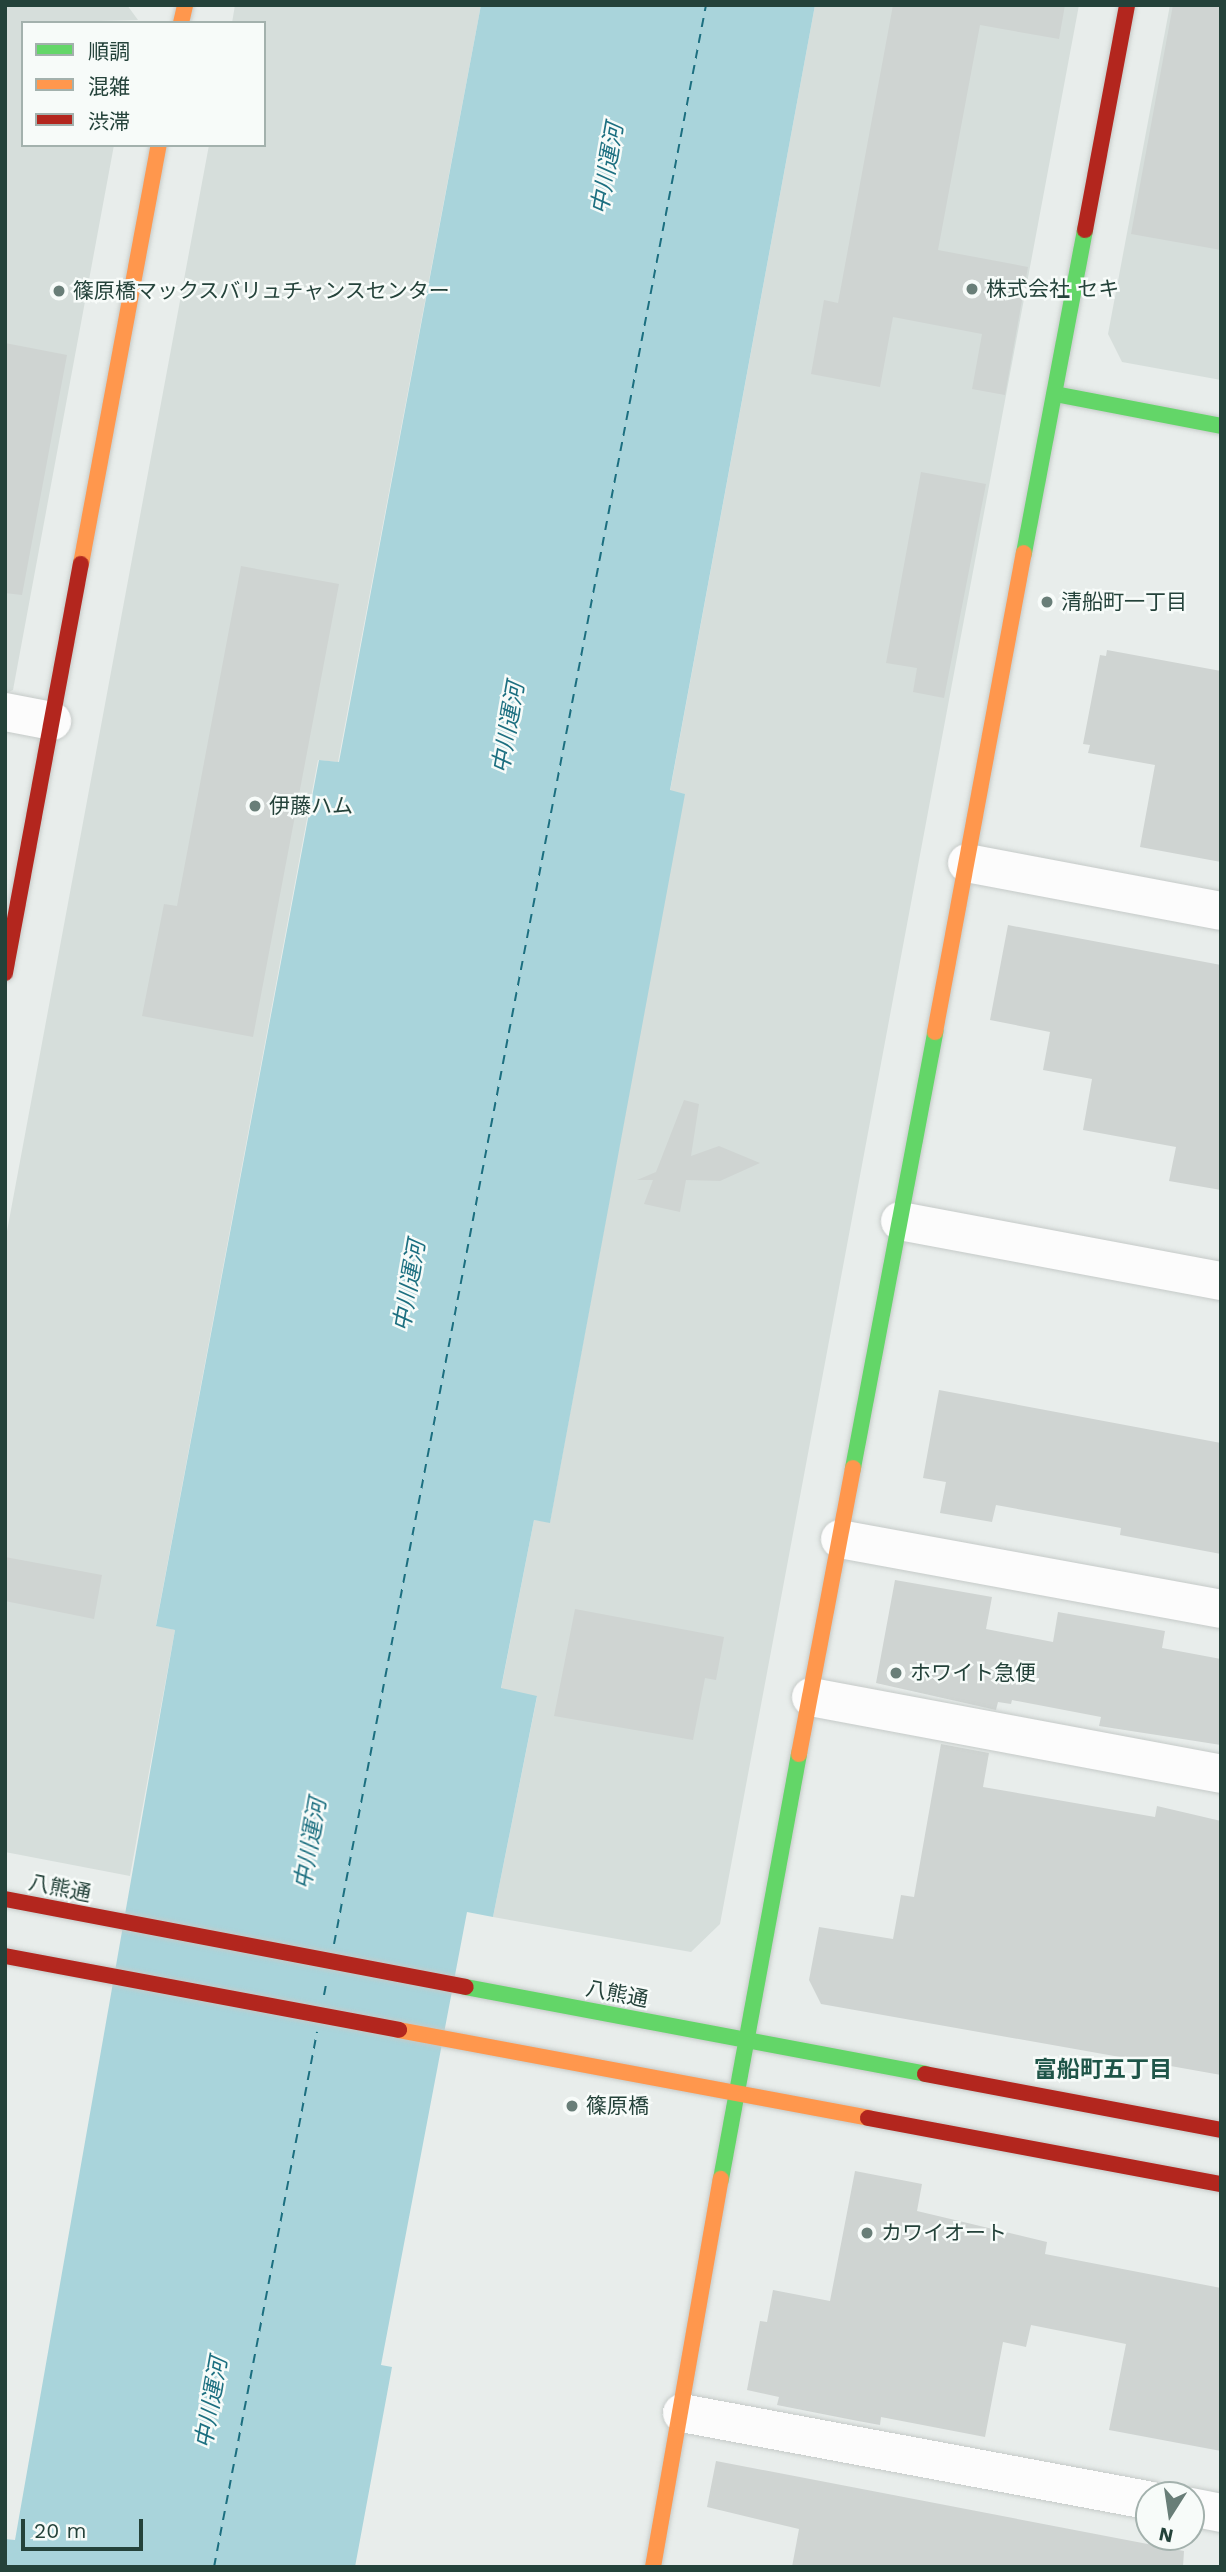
<!DOCTYPE html>
<meta charset="utf-8">
<style>
body{margin:0}
#map{position:relative;width:1226px;height:2572px;overflow:hidden;background:#e8edeb;font-family:"Work Sans","Noto Sans JP",sans-serif}
div>[style]{position:absolute}
.built>*{inset:0;background:#d6dedb}
.water>*{inset:0;background:#a9d4db}
.ferry>*{height:2px;margin-top:-1px;transform-origin:0;background:repeating-linear-gradient(90deg,#1c6f80 0 9px,transparent 0 16px)}
.building>*{inset:0;background:#cfd4d2}
.roads{filter:drop-shadow(0 0 2px #c5cac8) drop-shadow(0 0 2px #c5cac8)}
.street>*{height:38px;margin:-19px;padding:0 19px;transform-origin:19px;border-radius:19px;background:#fcfcfc}
.fast>*{height:16px;margin:-8px;padding:0 8px;transform-origin:8px;border-radius:8px;background:#63d668}
.slow>*{height:16px;margin:-8px;padding:0 8px;transform-origin:8px;border-radius:8px;background:#ff974d}
.jam>*{height:16px;margin:-8px;padding:0 8px;transform-origin:8px;border-radius:8px;background:#b3261e}
.dots>*{width:19px;height:19px;translate:-50% -50%;box-sizing:border-box;border:4px solid #f7fbf9;border-radius:50%}
span{translate:-50% -50%;white-space:nowrap;text-align:center;line-height:1.15;-webkit-text-stroke:5px #f7fbf9;paint-order:stroke}
.poi-label{font-size:21px;color:#24423a}
.left{translate:0 -50%;text-align:left}
.street-label{font-size:21px;color:#24423a}
.water-label{font-size:23px;color:#1c6f80;font-style:italic}
.neighbourhood-label{font-size:23px;color:#1f5548;font-weight:700}
.frame{position:absolute;inset:0;border:7px solid #24423a;pointer-events:none}
.legend{position:absolute;left:21px;top:21px;width:245px;height:126px;box-sizing:border-box;background:#f7fbf9;border:2px solid #a3b1ad;margin:0;padding:9px 12px;list-style:none;font-size:21px;color:#24423a}
.legend li{display:flex;align-items:center;gap:14px;height:35px}
.legend b{width:35px;border:2px solid #a3b1ad}
.north{position:absolute;left:1135px;top:2481px;width:70px;height:70px;box-sizing:border-box;background:#f7fbf9;border:2px solid #a3b1ad;border-radius:50%;rotate:192deg;font-size:19px;font-weight:700;line-height:28px;text-align:center;color:#24423a}
.north::after{content:'';display:block;margin:auto;width:24px;height:32px;background:#697e78;clip-path:polygon(50% 0,100% 100%,50% 72%,0 100%)}
.scale{position:absolute;left:21px;top:2519px;width:122px;height:32px;box-sizing:border-box;border:4px solid #24423a;border-top:0;padding-left:9px;font-size:21px;line-height:24px;white-space:nowrap;color:#24423a;-webkit-text-stroke:5px #f7fbf9;paint-order:stroke}
</style>
<div id="map">
<div class="built">
<i style="clip-path:polygon(5px 5px,127px 5px,138px 20px,23px 23px,23px 145px,114px 145px,13px 690px,5px 694px)"></i>
<i style="clip-path:polygon(235px 5px,481px 5px,338px 762px,318px 760px,156px 1625px,175px 1630px,130px 1876px,5px 1852px,5px 1242px,209px 145px,264px 145px,264px 23px,232px 23px)"></i>
<i style="clip-path:polygon(815px 5px,1079px 5px,720px 1924px,691px 1952px,493px 1917px,537px 1697px,501px 1689px,534px 1520px,550px 1522px,684px 794px,670px 791px)"></i>
<i style="clip-path:polygon(1170px 5px,1221px 5px,1221px 380px,1122px 362px,1108px 334px)"></i>
</div>
<div class="water">
<i style="clip-path:polygon(481px 5px,815px 5px,670px 790px,685px 794px,550px 1523px,534px 1520px,501px 1688px,537px 1696px,493px 1917px,467px 1912px,381px 2365px,392px 2367px,355px 2567px,5px 2567px,5px 2539px,15px 2540px,175px 1630px,156px 1626px,319px 760px,339px 762px)"></i>
</div>
<div class="ferry">
<i style="left:334px;top:1944px;width:1974px;rotate:-79.14deg"></i>
<i style="left:324px;top:1995px;width:15px;rotate:-79deg"></i>
<i style="left:214px;top:2567px;width:545px;rotate:-79.1deg"></i>
</div>
<div class="building">
<i style="clip-path:polygon(893px 5px,1065px 5px,1059px 39px,980px 25px,938px 250px,1028px 267px,1005px 395px,972px 389px,982px 334px,893px 317px,880px 387px,811px 374px,824px 300px,838px 303px)"></i>
<i style="clip-path:polygon(1173px 5px,1221px 5px,1221px 250px,1131px 234px)"></i>
<i style="clip-path:polygon(5px 343px,67px 355px,22px 595px,5px 593px)"></i>
<i style="clip-path:polygon(921px 472px,986px 484px,944px 698px,913px 692px,917px 668px,886px 663px)"></i>
<i style="clip-path:polygon(241px 566px,339px 584px,253px 1037px,142px 1016px,164px 904px,177px 906px)"></i>
<i style="clip-path:polygon(1107px 650px,1221px 671px,1221px 862px,1140px 847px,1155px 765px,1088px 753px,1090px 745px,1083px 744px,1100px 655px,1106px 656px)"></i>
<i style="clip-path:polygon(1008px 925px,1221px 965px,1221px 1190px,1169px 1181px,1176px 1147px,1083px 1130px,1092px 1079px,1043px 1070px,1050px 1032px,990px 1020px)"></i>
<i style="clip-path:polygon(684px 1100px,699px 1104px,691px 1156px,719px 1146px,760px 1163px,720px 1181px,686px 1180px,680px 1212px,644px 1204px,653px 1180px,637px 1180px,656px 1172px)"></i>
<i style="clip-path:polygon(939px 1390px,1221px 1443px,1221px 1554px,1120px 1535px,1121px 1528px,996px 1505px,992px 1522px,940px 1513px,946px 1482px,923px 1478px)"></i>
<i style="clip-path:polygon(5px 1557px,102px 1575px,94px 1619px,5px 1601px)"></i>
<i style="clip-path:polygon(895px 1580px,992px 1597px,986px 1629px,1053px 1642px,1058px 1612px,1165px 1631px,1162px 1648px,1221px 1659px,1221px 1745px,1099px 1726px,1101px 1717px,1012px 1700px,1011px 1704px,998px 1702px,996px 1710px,876px 1683px)"></i>
<i style="clip-path:polygon(575px 1609px,724px 1637px,716px 1680px,705px 1678px,693px 1740px,554px 1716px)"></i>
<i style="clip-path:polygon(941px 1744px,989px 1753px,983px 1787px,1155px 1817px,1157px 1806px,1221px 1821px,1221px 2075px,821px 2004px,809px 1980px,819px 1927px,893px 1939px,901px 1895px,914px 1897px)"></i>
<i style="clip-path:polygon(855px 2171px,922px 2184px,917px 2211px,1047px 2242px,1045px 2254px,1221px 2288px,1221px 2451px,1109px 2430px,1126px 2344px,1031px 2325px,1026px 2347px,1003px 2342px,985px 2437px,881px 2417px,880px 2425px,858px 2421px,777px 2405px,779px 2397px,747px 2390px,760px 2321px,767px 2322px,773px 2290px,830px 2301px)"></i>
<i style="clip-path:polygon(716px 2461px,1184px 2551px,1183px 2567px,792px 2567px,799px 2529px,707px 2507px)"></i>
</div>
<div class="roads">
<div class="street">
<i style="left:5px;top:712px;width:48px;rotate:10.8deg"></i>
<i style="left:967px;top:863px;width:258px;rotate:10.7deg"></i>
<i style="left:900px;top:1221px;width:327px;rotate:10.6deg"></i>
<i style="left:840px;top:1539px;width:387px;rotate:10.4deg"></i>
<i style="left:811px;top:1697px;width:417px;rotate:10.6deg"></i>
<i style="left:682px;top:2413px;width:475px;rotate:10.6deg"></i>
<i style="left:1191px;top:2507px;width:31px;rotate:11deg"></i>
</div>
<div class="fast">
<i style="left:1055px;top:394px;width:169px;rotate:10.9deg"></i>
<i style="left:1024px;top:553px;width:329px;rotate:-79.3deg"></i>
<i style="left:853px;top:1468px;width:444px;rotate:-79.3deg"></i>
<i style="left:466px;top:1987px;width:467px;rotate:10.7deg"></i>
<i style="left:721px;top:2179px;width:432px;rotate:-79.6deg"></i>
</div>
<div class="slow">
<i style="left:181px;top:23px;width:18px;rotate:-77deg"></i>
<i style="left:81px;top:564px;width:426px;rotate:-79.5deg"></i>
<i style="left:935px;top:1032px;width:487px;rotate:-79.5deg"></i>
<i style="left:799px;top:1754px;width:291px;rotate:-79.3deg"></i>
<i style="left:399px;top:2030px;width:477px;rotate:10.6deg"></i>
<i style="left:653px;top:2567px;width:394px;rotate:-80.1deg"></i>
</div>
<div class="jam">
<i style="left:1085px;top:230px;width:229px;rotate:-79.4deg"></i>
<i style="left:5px;top:973px;width:416px;rotate:-79.5deg"></i>
<i style="left:5px;top:1899px;width:469px;rotate:10.8deg"></i>
<i style="left:5px;top:1956px;width:401px;rotate:10.6deg"></i>
<i style="left:925px;top:2074px;width:301px;rotate:10.7deg"></i>
<i style="left:868px;top:2118px;width:359px;rotate:10.6deg"></i>
</div>
</div>
<div class="dots">
<i style="left:972px;top:289px;background:#697e78"></i>
<i style="left:59px;top:291px;background:#697e78"></i>
<i style="left:1047px;top:602px;background:#697e78"></i>
<i style="left:255px;top:806px;background:#697e78"></i>
<i style="left:896px;top:1673px;background:#697e78"></i>
<i style="left:572px;top:2106px;background:#697e78"></i>
<i style="left:867px;top:2233px;background:#697e78"></i>
</div>
<div class="poi-label">
<span class="left" style="left:986px;top:289px">株式会社 セキ</span>
<span class="left" style="left:73px;top:291px">篠原橋マックスバリュチャンスセンター</span>
<span class="left" style="left:1061px;top:602px">清船町一丁目</span>
<span class="left" style="left:269px;top:806px">伊藤ハム</span>
<span class="left" style="left:910px;top:1673px">ホワイト急便</span>
<span class="left" style="left:586px;top:2106px">篠原橋</span>
<span class="left" style="left:881px;top:2233px">カワイオート</span>
</div>
<div class="street-label">
<span style="left:60px;top:1888px;rotate:11deg">八熊通</span>
<span style="left:617px;top:1994px;rotate:11deg">八熊通</span>
</div>
<div class="water-label">
<span style="left:608px;top:169px;rotate:-80deg">中川運河</span>
<span style="left:509px;top:728px;rotate:-80deg">中川運河</span>
<span style="left:410px;top:1286px;rotate:-80deg">中川運河</span>
<span style="left:311px;top:1844px;rotate:-80deg">中川運河</span>
<span style="left:212px;top:2403px;rotate:-80deg">中川運河</span>
</div>
<div class="neighbourhood-label">
<span style="left:1103px;top:2070px">富船町五丁目</span>
</div>
<div class="frame"></div>
<ul class="legend">
<li><b style="height:9px;background:#63d668"></b>順調</li>
<li><b style="height:9px;background:#ff974d"></b>混雑</li>
<li><b style="height:9px;background:#b3261e"></b>渋滞</li>
</ul>
<div class="north">N</div>
<div class="scale">20 m</div>
</div>
